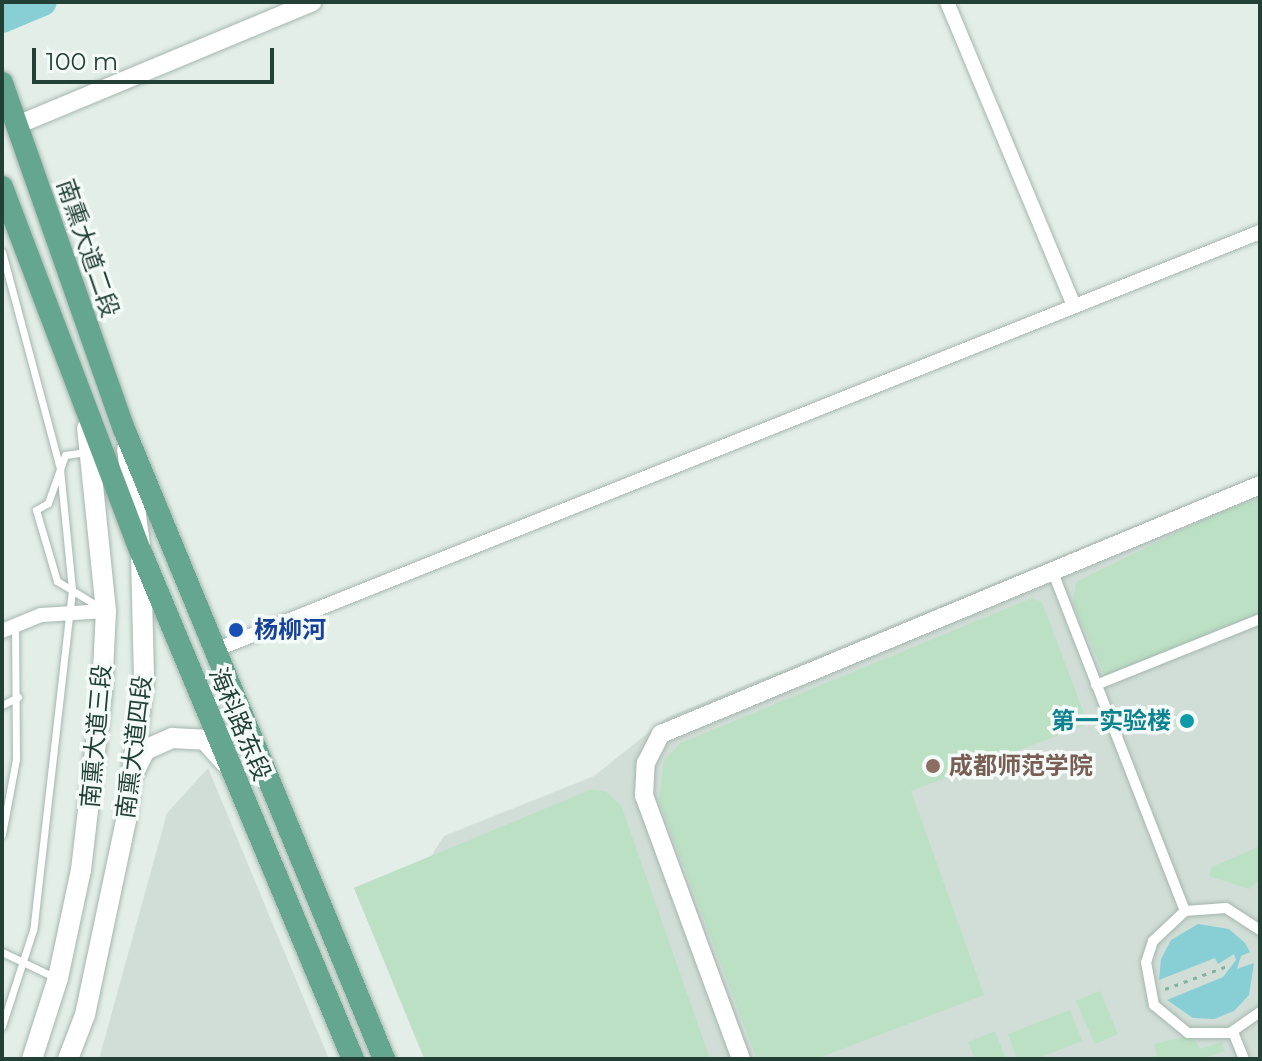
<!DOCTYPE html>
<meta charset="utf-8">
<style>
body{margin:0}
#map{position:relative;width:1262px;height:1061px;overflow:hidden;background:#e3eee8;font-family:Montserrat,"Noto Sans SC",sans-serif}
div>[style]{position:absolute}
.built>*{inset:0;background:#d1ded7}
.green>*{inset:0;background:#bbe0c3}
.water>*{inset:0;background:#88ced5}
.river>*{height:28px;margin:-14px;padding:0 14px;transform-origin:14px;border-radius:14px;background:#88ced5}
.path>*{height:3px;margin-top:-1.5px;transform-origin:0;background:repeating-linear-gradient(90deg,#82b3a1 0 4px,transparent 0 10px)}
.roads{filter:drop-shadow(0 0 2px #a5b6af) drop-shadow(0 0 2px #a5b6af)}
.service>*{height:7px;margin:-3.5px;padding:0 3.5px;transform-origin:3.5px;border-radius:3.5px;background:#fff}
.pedestrian>*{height:10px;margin:-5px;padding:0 5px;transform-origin:5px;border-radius:5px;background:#fff}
.minor>*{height:14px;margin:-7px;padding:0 7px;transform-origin:7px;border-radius:7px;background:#fff}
.tertiary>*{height:18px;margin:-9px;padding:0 9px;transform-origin:9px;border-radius:9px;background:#fff}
.secondary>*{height:20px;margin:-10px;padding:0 10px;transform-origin:10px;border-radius:10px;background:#fff}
.primary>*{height:22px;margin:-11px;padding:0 11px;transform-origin:11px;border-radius:11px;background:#65a691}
.dots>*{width:22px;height:22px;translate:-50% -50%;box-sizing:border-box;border:4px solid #f4faf7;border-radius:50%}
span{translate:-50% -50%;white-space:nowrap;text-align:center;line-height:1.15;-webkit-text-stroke:7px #f4faf7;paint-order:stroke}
.street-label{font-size:24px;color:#224036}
.transit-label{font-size:24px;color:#164399;font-weight:700}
.left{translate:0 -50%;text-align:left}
.culture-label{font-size:24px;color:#0d838f;font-weight:700}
.right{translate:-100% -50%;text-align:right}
.education-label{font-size:24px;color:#785e54;font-weight:700}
.frame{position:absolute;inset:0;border:4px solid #224036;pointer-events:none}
.scale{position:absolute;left:32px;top:48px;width:242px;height:36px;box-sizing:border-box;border:4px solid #224036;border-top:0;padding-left:10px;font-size:24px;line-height:28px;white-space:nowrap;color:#224036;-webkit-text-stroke:6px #f4faf7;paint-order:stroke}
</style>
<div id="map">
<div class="built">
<i style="clip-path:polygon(1260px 474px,1260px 1059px,424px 1059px,354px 888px,431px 856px,444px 836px,594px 776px,668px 717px)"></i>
<i style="clip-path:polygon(208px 768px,329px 1059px,99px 1059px,167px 813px)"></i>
</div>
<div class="green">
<i style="clip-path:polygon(1260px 498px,1260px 613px,1105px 676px,1073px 603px,1076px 582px,1217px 513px)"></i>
<i style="clip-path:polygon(1032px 598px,1042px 602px,1088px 724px,911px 791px,984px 995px,816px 1059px,757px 1059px,659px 801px,664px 760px,681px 743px)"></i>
<i style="clip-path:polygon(590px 790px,605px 791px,621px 805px,710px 1059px,425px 1059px,354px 888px)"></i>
<i style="clip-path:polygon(1260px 846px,1260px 880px,1249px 889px,1209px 876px,1212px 867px)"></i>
<i style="clip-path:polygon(1100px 991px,1118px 1034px,1095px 1044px,1076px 1001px)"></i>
<i style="clip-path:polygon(1070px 1010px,1082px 1041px,1036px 1059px,1017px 1059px,1008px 1034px)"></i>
<i style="clip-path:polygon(995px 1031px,1006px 1059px,975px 1059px,968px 1042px)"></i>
<i style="clip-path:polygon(1193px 1035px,1200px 1049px,1222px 1042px,1225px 1051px,1202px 1059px,1146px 1059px,1157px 1055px,1154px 1044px)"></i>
</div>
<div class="water">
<i style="clip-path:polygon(1198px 924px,1229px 929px,1245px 943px,1250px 952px,1241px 956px,1237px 969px,1254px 963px,1249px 995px,1234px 1011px,1214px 1019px,1193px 1018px,1167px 1000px,1223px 977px,1236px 960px,1234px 954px,1218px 964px,1215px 958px,1159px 980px,1161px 959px,1171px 940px)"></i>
</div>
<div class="river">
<i style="left:2px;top:19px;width:44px;rotate:-22.5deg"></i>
</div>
<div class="path">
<i style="left:1165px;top:989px;width:69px;rotate:-20.3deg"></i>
</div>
<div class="roads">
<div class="service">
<i style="left:2px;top:252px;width:225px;rotate:75deg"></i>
<i style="left:60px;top:469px;width:122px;rotate:84.3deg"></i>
<i style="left:72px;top:590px;width:342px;rotate:96.5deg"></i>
<i style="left:33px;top:930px;width:101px;rotate:107.9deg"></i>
<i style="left:86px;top:452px;width:21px;rotate:172deg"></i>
<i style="left:65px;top:455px;width:51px;rotate:109.5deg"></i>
<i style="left:48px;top:503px;width:14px;rotate:150deg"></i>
<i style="left:36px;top:510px;width:74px;rotate:73.5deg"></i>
<i style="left:57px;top:581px;width:52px;rotate:31.5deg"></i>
<i style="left:2px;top:705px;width:18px;rotate:-27deg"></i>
<i style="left:2px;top:834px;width:76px;rotate:-79.4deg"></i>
<i style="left:16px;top:759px;width:134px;rotate:-90.4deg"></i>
<i style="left:2px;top:952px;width:58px;rotate:25.7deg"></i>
</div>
<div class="pedestrian">
<i style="left:1052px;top:570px;width:366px;rotate:68.7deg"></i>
<i style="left:1096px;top:685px;width:177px;rotate:-21.9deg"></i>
<i style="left:1260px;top:930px;width:40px;rotate:-147.1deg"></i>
<i style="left:1226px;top:908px;width:41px;rotate:175.8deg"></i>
<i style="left:1185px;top:911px;width:44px;rotate:136.8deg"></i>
<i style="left:1153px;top:941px;width:22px;rotate:108deg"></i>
<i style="left:1146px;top:962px;width:44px;rotate:79.5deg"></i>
<i style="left:1154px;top:1005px;width:44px;rotate:39.5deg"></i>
<i style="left:1188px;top:1033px;width:42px"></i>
<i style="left:1230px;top:1033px;width:37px;rotate:-35deg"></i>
<i style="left:1233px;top:1032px;width:29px;rotate:68deg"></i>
</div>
<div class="minor">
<i style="left:947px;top:2px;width:329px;rotate:67.3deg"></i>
<i style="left:2px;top:631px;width:42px;rotate:-22.3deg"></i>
<i style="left:41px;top:615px;width:65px;rotate:-3.5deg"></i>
<i style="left:215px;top:650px;width:1125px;rotate:-21.8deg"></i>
</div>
<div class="tertiary">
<i style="left:17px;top:125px;width:320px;rotate:-22.6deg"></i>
<i style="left:741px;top:1059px;width:280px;rotate:-110.2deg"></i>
<i style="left:644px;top:796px;width:33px;rotate:-87deg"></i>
<i style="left:646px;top:763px;width:33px;rotate:-63deg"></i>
<i style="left:661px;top:734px;width:649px;rotate:-22.57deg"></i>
</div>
<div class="secondary">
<i style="left:135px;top:770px;width:22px;rotate:-63deg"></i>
<i style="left:145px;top:750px;width:30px;rotate:-24deg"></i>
<i style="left:172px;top:738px;width:33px;rotate:3deg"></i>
<i style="left:205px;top:740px;width:31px;rotate:48deg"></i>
<i style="left:32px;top:1059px;width:85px;rotate:-72.2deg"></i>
<i style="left:58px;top:978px;width:110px;rotate:-78deg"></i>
<i style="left:81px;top:870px;width:179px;rotate:-83.3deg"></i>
<i style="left:102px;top:692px;width:81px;rotate:-87.2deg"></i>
<i style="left:106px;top:611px;width:184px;rotate:-95.9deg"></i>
<i style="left:68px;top:1059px;width:47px;rotate:-68.9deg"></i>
<i style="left:85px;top:1015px;width:198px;rotate:-78.1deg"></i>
<i style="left:126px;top:821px;width:144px;rotate:-82.8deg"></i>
<i style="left:144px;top:678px;width:126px;rotate:-91.4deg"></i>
<i style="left:141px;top:552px;width:104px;rotate:-97.7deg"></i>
</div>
<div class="primary">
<i style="left:2px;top:83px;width:367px;rotate:70.6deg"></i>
<i style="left:124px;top:429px;width:682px;rotate:67.57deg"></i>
<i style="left:2px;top:187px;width:391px;rotate:69.2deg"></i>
<i style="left:141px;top:552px;width:550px;rotate:67.31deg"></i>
</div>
</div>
<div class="dots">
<i style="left:236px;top:630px;background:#1a4fb4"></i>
<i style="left:1187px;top:721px;background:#0f9aa8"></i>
<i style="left:933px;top:766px;background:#8d6e63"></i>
</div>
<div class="street-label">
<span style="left:88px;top:248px;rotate:71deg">南熏大道二段</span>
<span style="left:240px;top:724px;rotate:67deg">海科路东段</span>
<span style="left:96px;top:736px;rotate:-85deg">南熏大道三段</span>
<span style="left:134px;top:747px;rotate:-83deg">南熏大道四段</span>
</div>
<div class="transit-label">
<span class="left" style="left:254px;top:630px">杨柳河</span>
</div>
<div class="culture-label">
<span class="right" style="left:1171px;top:721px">第一实验楼</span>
</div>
<div class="education-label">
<span class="left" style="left:949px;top:766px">成都师范学院</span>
</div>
<div class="frame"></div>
<div class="scale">100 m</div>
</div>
